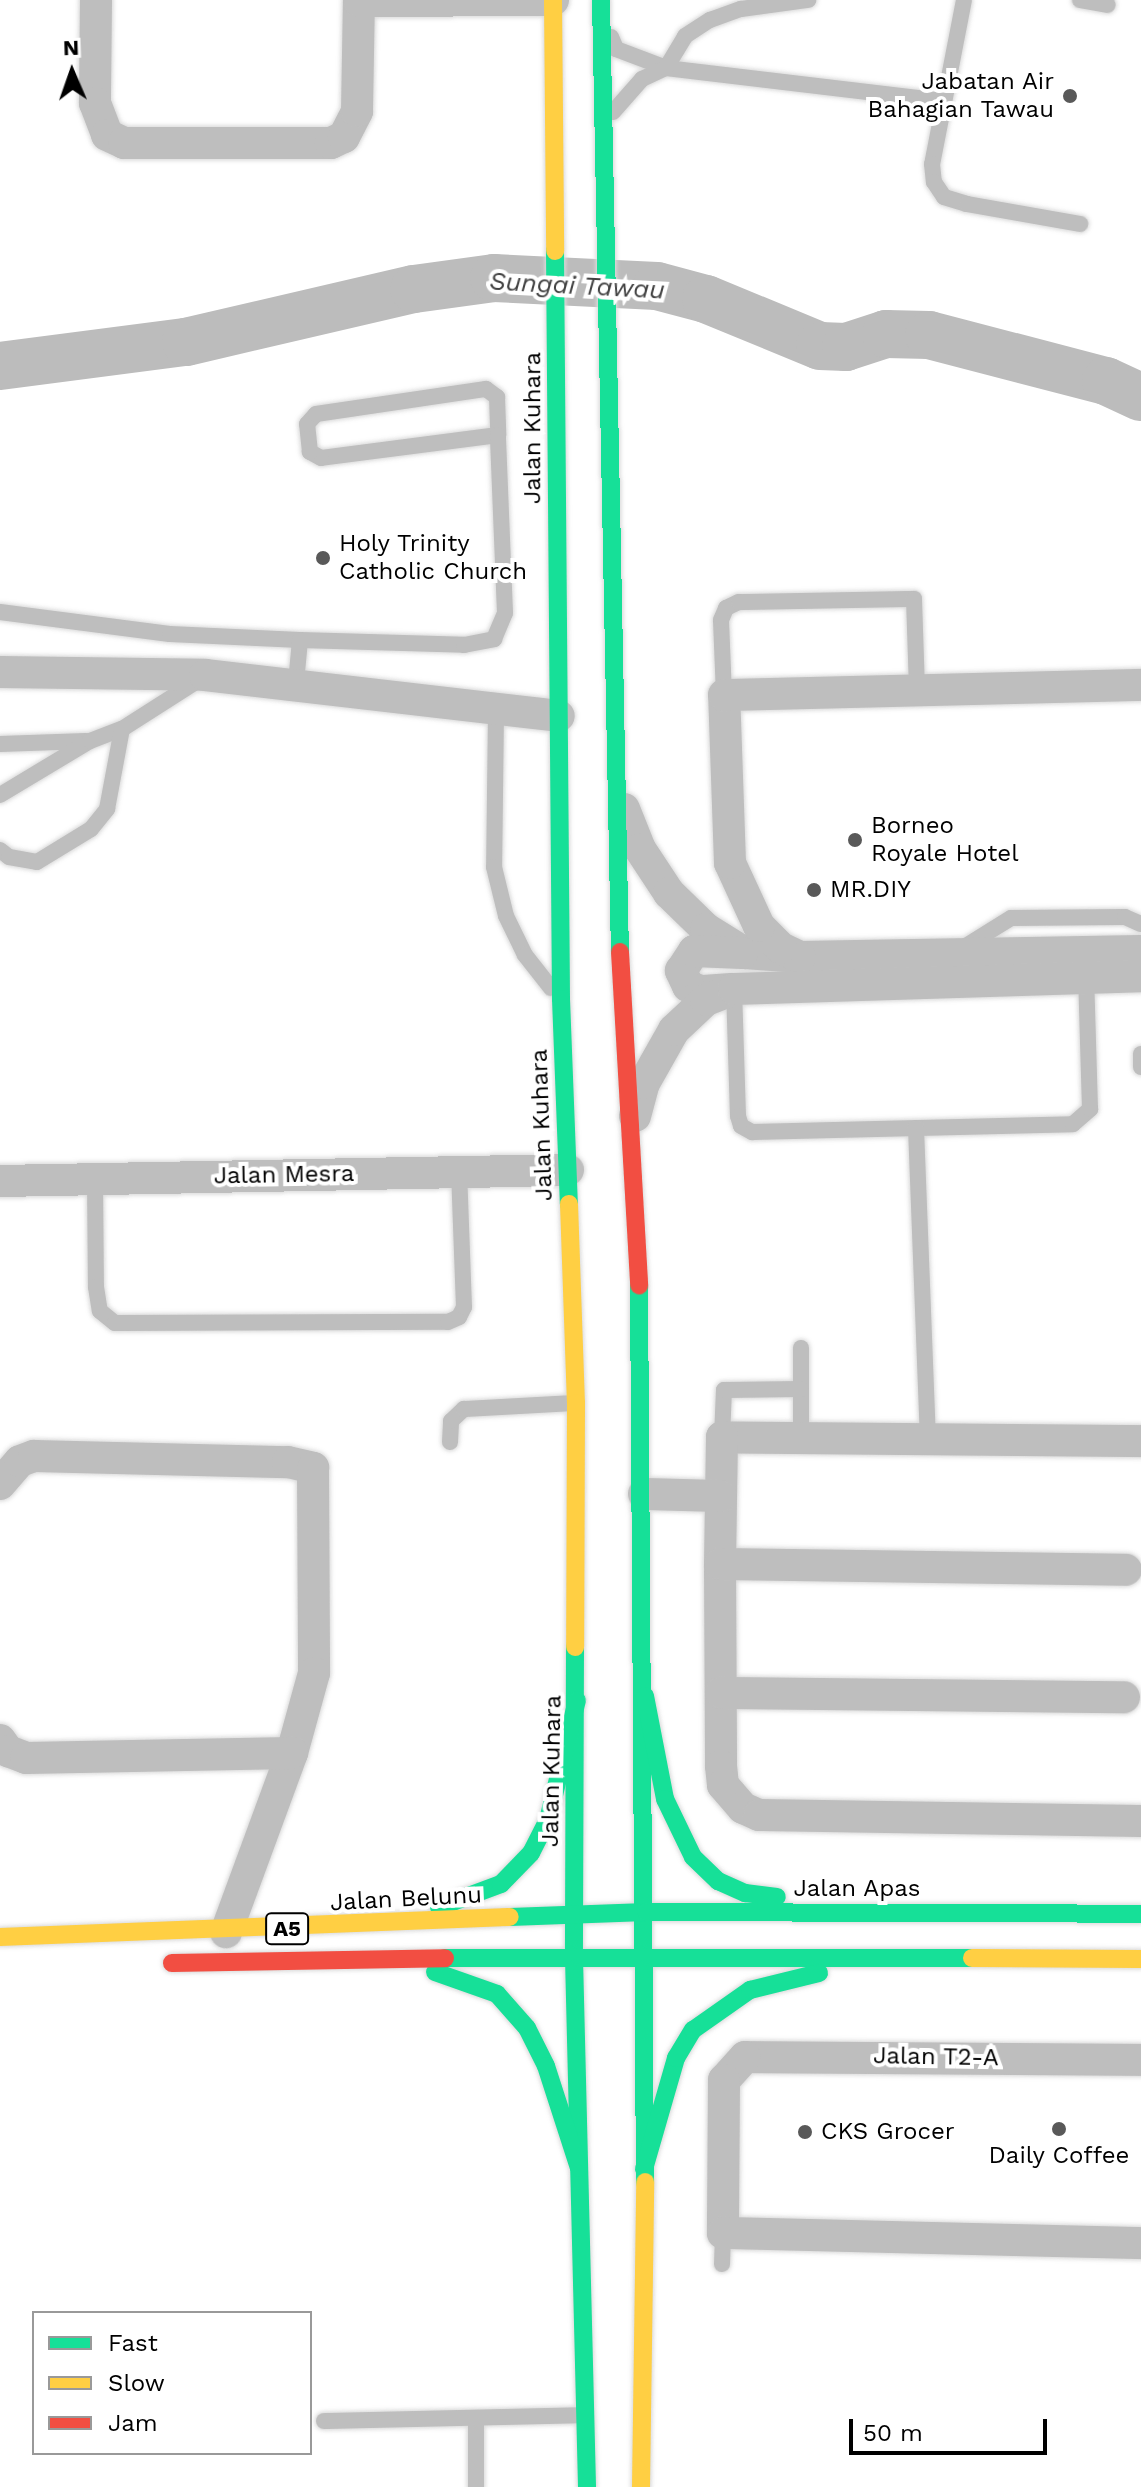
<!DOCTYPE html>
<style>
body{margin:0}
#map{position:relative;width:1141px;height:2487px;overflow:hidden;background:#fff;font-family:"Work Sans",sans-serif}
div>[style]{position:absolute}
.river>*{height:48px;margin:-24px;padding:0 24px;transform-origin:24px;border-radius:24px;background:#bcbcbc}
.roads{filter:drop-shadow(0 0 2px #dbdbdb) drop-shadow(0 0 2px #dbdbdb)}
.lane>*{height:16px;margin:-8px;padding:0 8px;transform-origin:8px;border-radius:8px;background:#bebebe}
.street>*{height:32px;margin:-16px;padding:0 16px;transform-origin:16px;border-radius:16px;background:#bebebe}
.fast>*{height:18px;margin:-9px;padding:0 9px;transform-origin:9px;border-radius:9px;background:#16e098}
.slow>*{height:18px;margin:-9px;padding:0 9px;transform-origin:9px;border-radius:9px;background:#ffcf43}
.jam>*{height:18px;margin:-9px;padding:0 9px;transform-origin:9px;border-radius:9px;background:#f24e42}
.dots>*{width:22px;height:22px;translate:-50% -50%;box-sizing:border-box;border:4px solid #fff;border-radius:50%}
span{translate:-50% -50%;white-space:nowrap;text-align:center;line-height:1.15;-webkit-text-stroke:8px #fff;paint-order:stroke}
.shield-label span{padding:2px 6px;background:#fff;border:2px solid;border-radius:6px;-webkit-text-stroke-width:0}
.shield-label{font-size:22px;color:#000;font-weight:700}
.poi-label{font-size:24px;color:#000}
.right{translate:-100% -50%;text-align:right}
.left{translate:0 -50%;text-align:left}
.street-label{font-size:24px;color:#000}
.water-label{font-size:26px;color:#414141;font-style:italic}
.legend{position:absolute;left:32px;top:2311px;width:280px;height:144px;box-sizing:border-box;background:#fff;border:2px solid #999;margin:0;padding:10px 14px;list-style:none;font-size:24px;color:#000}
.legend li{display:flex;align-items:center;gap:16px;height:40px}
.legend b{width:40px;border:2px solid #999}
.north{position:absolute;left:32px;top:32px;width:80px;height:80px;-webkit-text-stroke:6px #fff;paint-order:stroke;rotate:358deg;font-size:22px;font-weight:700;line-height:32px;text-align:center;color:#000}
.north::after{content:'';display:block;margin:auto;width:28px;height:36px;background:#000;clip-path:polygon(50% 0,100% 100%,50% 72%,0 100%)}
.scale{position:absolute;left:849px;top:2419px;width:198px;height:36px;box-sizing:border-box;border:4px solid #000;border-top:0;padding-left:10px;font-size:24px;line-height:28px;white-space:nowrap;color:#000;-webkit-text-stroke:6px #fff;paint-order:stroke}
</style>
<div id="map">
<div class="river">
<i style="left:0;top:366px;width:188px;rotate:-7.4deg"></i>
<i style="left:186px;top:342px;width:234px;rotate:-13.1deg"></i>
<i style="left:414px;top:289px;width:81px;rotate:-7.8deg"></i>
<i style="left:494px;top:278px;width:163px;rotate:2.8deg"></i>
<i style="left:657px;top:286px;width:51px;rotate:14.9deg"></i>
<i style="left:706px;top:299px;width:123px;rotate:22.4deg"></i>
<i style="left:820px;top:346px;width:26px;rotate:2deg"></i>
<i style="left:846px;top:347px;width:42px;rotate:-18deg"></i>
<i style="left:886px;top:334px;width:43px;rotate:1.3deg"></i>
<i style="left:929px;top:335px;width:183px;rotate:14.6deg"></i>
<i style="left:1106px;top:381px;width:38px;rotate:25deg"></i>
</div>
<div class="roads">
<div class="lane">
<i style="left:964px;top:0;width:167px;rotate:101deg"></i>
<i style="left:932px;top:164px;width:18px;rotate:84deg"></i>
<i style="left:934px;top:182px;width:18px;rotate:56deg"></i>
<i style="left:944px;top:197px;width:24px;rotate:17deg"></i>
<i style="left:967px;top:204px;width:115px;rotate:10deg"></i>
<i style="left:1080px;top:0;width:28px;rotate:10deg"></i>
<i style="left:611px;top:37px;width:13px;rotate:67deg"></i>
<i style="left:616px;top:49px;width:53px;rotate:20.8deg"></i>
<i style="left:666px;top:68px;width:279px;rotate:6.8deg"></i>
<i style="left:613px;top:112px;width:44px;rotate:-48.7deg"></i>
<i style="left:642px;top:79px;width:26px;rotate:-25deg"></i>
<i style="left:666px;top:68px;width:37px;rotate:-59deg"></i>
<i style="left:685px;top:36px;width:30px;rotate:-33deg"></i>
<i style="left:710px;top:20px;width:33px;rotate:-20deg"></i>
<i style="left:741px;top:9px;width:68px;rotate:-7.7deg"></i>
<i style="left:486px;top:389px;width:14px;rotate:36deg"></i>
<i style="left:497px;top:397px;width:38px;rotate:88deg"></i>
<i style="left:498px;top:435px;width:178px;rotate:172.6deg"></i>
<i style="left:321px;top:458px;width:13px;rotate:-151deg"></i>
<i style="left:310px;top:452px;width:28px;rotate:-96deg"></i>
<i style="left:307px;top:424px;width:13px;rotate:-48deg"></i>
<i style="left:316px;top:414px;width:172px;rotate:-8.4deg"></i>
<i style="left:0;top:612px;width:171px;rotate:7.4deg"></i>
<i style="left:170px;top:634px;width:130px;rotate:2.6deg"></i>
<i style="left:300px;top:640px;width:43px;rotate:95.3deg"></i>
<i style="left:300px;top:640px;width:164px;rotate:1.7deg"></i>
<i style="left:464px;top:645px;width:31px;rotate:-11deg"></i>
<i style="left:494px;top:639px;width:28px;rotate:-67deg"></i>
<i style="left:505px;top:613px;width:178px;rotate:-92.3deg"></i>
<i style="left:724px;top:695px;width:75px;rotate:-92.3deg"></i>
<i style="left:721px;top:620px;width:13px;rotate:-67deg"></i>
<i style="left:726px;top:608px;width:14px;rotate:-25deg"></i>
<i style="left:739px;top:602px;width:175px;rotate:-1deg"></i>
<i style="left:914px;top:599px;width:92px;rotate:88.1deg"></i>
<i style="left:496px;top:712px;width:155px;rotate:90.7deg"></i>
<i style="left:494px;top:867px;width:50px;rotate:76.2deg"></i>
<i style="left:506px;top:916px;width:43px;rotate:64deg"></i>
<i style="left:525px;top:955px;width:42px;rotate:51.8deg"></i>
<i style="left:0;top:744px;width:86px;rotate:-2deg"></i>
<i style="left:0;top:795px;width:105px;rotate:-31deg"></i>
<i style="left:90px;top:741px;width:34px;rotate:-21deg"></i>
<i style="left:122px;top:729px;width:91px;rotate:-32.5deg"></i>
<i style="left:0;top:850px;width:11px;rotate:38deg"></i>
<i style="left:9px;top:857px;width:28px;rotate:10deg"></i>
<i style="left:37px;top:862px;width:63px;rotate:-31.4deg"></i>
<i style="left:91px;top:829px;width:26px;rotate:-51deg"></i>
<i style="left:107px;top:809px;width:81px;rotate:-79.4deg"></i>
<i style="left:961px;top:949px;width:59px;rotate:-31.8deg"></i>
<i style="left:1011px;top:918px;width:114px;rotate:-0.5deg"></i>
<i style="left:1125px;top:917px;width:17px;rotate:24deg"></i>
<i style="left:734px;top:989px;width:127px;rotate:88.2deg"></i>
<i style="left:738px;top:1116px;width:10px;rotate:73deg"></i>
<i style="left:741px;top:1126px;width:13px;rotate:29deg"></i>
<i style="left:752px;top:1132px;width:321px;rotate:-1.4deg"></i>
<i style="left:1073px;top:1124px;width:23px;rotate:-41deg"></i>
<i style="left:1090px;top:1109px;width:131px;rotate:-91.7deg"></i>
<i style="left:1141px;top:1054px;width:13px;rotate:90deg"></i>
<i style="left:916px;top:1128px;width:311px;rotate:87.8deg"></i>
<i style="left:95px;top:1179px;width:108px;rotate:89.5deg"></i>
<i style="left:96px;top:1287px;width:24px;rotate:81deg"></i>
<i style="left:100px;top:1311px;width:19px;rotate:39deg"></i>
<i style="left:115px;top:1323px;width:333px;rotate:-0.2deg"></i>
<i style="left:448px;top:1322px;width:12px;rotate:-24deg"></i>
<i style="left:459px;top:1317px;width:11px;rotate:-63deg"></i>
<i style="left:464px;top:1307px;width:135px;rotate:-92.1deg"></i>
<i style="left:801px;top:1348px;width:90px;rotate:90deg"></i>
<i style="left:722px;top:1437px;width:47px;rotate:-87.6deg"></i>
<i style="left:724px;top:1390px;width:77px;rotate:-0.7deg"></i>
<i style="left:450px;top:1442px;width:21px;rotate:-87deg"></i>
<i style="left:451px;top:1421px;width:18px;rotate:-43deg"></i>
<i style="left:464px;top:1409px;width:111px;rotate:-3.1deg"></i>
<i style="left:722px;top:2264px;width:31px;rotate:-88deg"></i>
<i style="left:476px;top:2419px;width:68px;rotate:90deg"></i>
<i style="left:324px;top:2421px;width:259px;rotate:-1.3deg"></i>
</div>
<div class="street">
<i style="left:96px;top:0;width:103px;rotate:90.6deg"></i>
<i style="left:95px;top:103px;width:34px;rotate:69deg"></i>
<i style="left:107px;top:135px;width:19px;rotate:25deg"></i>
<i style="left:124px;top:143px;width:207px"></i>
<i style="left:331px;top:143px;width:14px;rotate:-25deg"></i>
<i style="left:344px;top:137px;width:29px;rotate:-63deg"></i>
<i style="left:357px;top:111px;width:111px;rotate:-89deg"></i>
<i style="left:359px;top:1px;width:194px;rotate:-0.3deg"></i>
<i style="left:0;top:672px;width:205px;rotate:0.8deg"></i>
<i style="left:205px;top:675px;width:356px;rotate:6.6deg"></i>
<i style="left:624px;top:809px;width:43px;rotate:68.2deg"></i>
<i style="left:640px;top:849px;width:53px;rotate:56.6deg"></i>
<i style="left:669px;top:893px;width:52px;rotate:44.2deg"></i>
<i style="left:706px;top:929px;width:46px;rotate:31.6deg"></i>
<i style="left:745px;top:953px;width:55px;rotate:4.2deg"></i>
<i style="left:800px;top:957px;width:341px;rotate:-1deg"></i>
<i style="left:800px;top:957px;width:21px;rotate:-155deg"></i>
<i style="left:781px;top:948px;width:31px;rotate:-135deg"></i>
<i style="left:759px;top:926px;width:69px;rotate:-114.7deg"></i>
<i style="left:730px;top:863px;width:168px;rotate:-92deg"></i>
<i style="left:724px;top:695px;width:417px;rotate:-1.4deg"></i>
<i style="left:731px;top:989px;width:31px;rotate:176deg"></i>
<i style="left:700px;top:991px;width:13px;rotate:-157deg"></i>
<i style="left:688px;top:986px;width:17px;rotate:-115deg"></i>
<i style="left:681px;top:971px;width:24px;rotate:-57deg"></i>
<i style="left:694px;top:951px;width:48px;rotate:2.4deg"></i>
<i style="left:635px;top:1116px;width:34px;rotate:-75deg"></i>
<i style="left:644px;top:1083px;width:61px;rotate:-60.5deg"></i>
<i style="left:674px;top:1030px;width:44px;rotate:-43.2deg"></i>
<i style="left:706px;top:1000px;width:30px;rotate:-21deg"></i>
<i style="left:734px;top:989px;width:407px;rotate:-1.8deg"></i>
<i style="left:0;top:1181px;width:568px;rotate:-1.11deg"></i>
<i style="left:1141px;top:1441px;width:419px;rotate:-179.5deg"></i>
<i style="left:722px;top:1437px;width:127px;rotate:90.9deg"></i>
<i style="left:720px;top:1564px;width:202px;rotate:89.7deg"></i>
<i style="left:721px;top:1766px;width:19px;rotate:84deg"></i>
<i style="left:723px;top:1785px;width:30px;rotate:49deg"></i>
<i style="left:743px;top:1808px;width:17px;rotate:24deg"></i>
<i style="left:759px;top:1815px;width:382px;rotate:0.9deg"></i>
<i style="left:0;top:1484px;width:30px;rotate:-49deg"></i>
<i style="left:20px;top:1461px;width:15px;rotate:-20deg"></i>
<i style="left:34px;top:1456px;width:254px;rotate:1.4deg"></i>
<i style="left:288px;top:1462px;width:26px;rotate:13deg"></i>
<i style="left:313px;top:1468px;width:205px;rotate:89.7deg"></i>
<i style="left:314px;top:1673px;width:83px;rotate:105.4deg"></i>
<i style="left:292px;top:1753px;width:191px;rotate:110.2deg"></i>
<i style="left:644px;top:1494px;width:77px;rotate:1.5deg"></i>
<i style="left:720px;top:1564px;width:406px;rotate:0.8deg"></i>
<i style="left:721px;top:1693px;width:403px;rotate:0.6deg"></i>
<i style="left:0;top:1740px;width:14px;rotate:54deg"></i>
<i style="left:8px;top:1751px;width:19px;rotate:21deg"></i>
<i style="left:26px;top:1758px;width:266px;rotate:-1.1deg"></i>
<i style="left:1141px;top:2060px;width:396px;rotate:-179.6deg"></i>
<i style="left:745px;top:2057px;width:31px;rotate:132deg"></i>
<i style="left:724px;top:2080px;width:153px;rotate:90.4deg"></i>
<i style="left:723px;top:2233px;width:418px;rotate:1.4deg"></i>
</div>
<div class="fast">
<i style="left:601px;top:0;width:952px;rotate:88.86deg"></i>
<i style="left:555px;top:251px;width:748px;rotate:89.54deg"></i>
<i style="left:561px;top:999px;width:205px;rotate:87.8deg"></i>
<i style="left:639px;top:1285px;width:897px;rotate:89.62deg"></i>
<i style="left:575px;top:1647px;width:311px;rotate:90.2deg"></i>
<i style="left:574px;top:1958px;width:529px;rotate:88.59deg"></i>
<i style="left:645px;top:1696px;width:105px;rotate:79deg"></i>
<i style="left:665px;top:1799px;width:64px;rotate:64.2deg"></i>
<i style="left:693px;top:1857px;width:35px;rotate:44deg"></i>
<i style="left:718px;top:1881px;width:30px;rotate:24deg"></i>
<i style="left:745px;top:1893px;width:32px;rotate:7deg"></i>
<i style="left:439px;top:1907px;width:66px;rotate:-20.4deg"></i>
<i style="left:501px;top:1884px;width:43px;rotate:-45.9deg"></i>
<i style="left:531px;top:1853px;width:37px;rotate:-63deg"></i>
<i style="left:548px;top:1820px;width:123px;rotate:-76.4deg"></i>
<i style="left:510px;top:1917px;width:136px;rotate:-2.1deg"></i>
<i style="left:646px;top:1912px;width:495px;rotate:0.2deg"></i>
<i style="left:445px;top:1958px;width:527px"></i>
<i style="left:435px;top:1972px;width:66px;rotate:19.5deg"></i>
<i style="left:497px;top:1994px;width:45px;rotate:48.6deg"></i>
<i style="left:527px;top:2028px;width:42px;rotate:63.4deg"></i>
<i style="left:546px;top:2066px;width:107px;rotate:72.1deg"></i>
<i style="left:644px;top:2169px;width:116px;rotate:-73.9deg"></i>
<i style="left:676px;top:2058px;width:33px;rotate:-59deg"></i>
<i style="left:693px;top:2030px;width:70px;rotate:-35.1deg"></i>
<i style="left:750px;top:1990px;width:71px;rotate:-13.8deg"></i>
</div>
<div class="slow">
<i style="left:553px;top:0;width:251px;rotate:89.5deg"></i>
<i style="left:569px;top:1204px;width:199px;rotate:88deg"></i>
<i style="left:576px;top:1403px;width:244px;rotate:90.2deg"></i>
<i style="left:0;top:1937px;width:510px;rotate:-2.25deg"></i>
<i style="left:972px;top:1958px;width:169px;rotate:0.3deg"></i>
<i style="left:641px;top:2487px;width:305px;rotate:-89.2deg"></i>
</div>
<div class="jam">
<i style="left:620px;top:952px;width:334px;rotate:86.7deg"></i>
<i style="left:172px;top:1963px;width:273px;rotate:-1deg"></i>
</div>
</div>
<div class="dots">
<i style="left:1070px;top:96px;background:#595959"></i>
<i style="left:323px;top:558px;background:#595959"></i>
<i style="left:855px;top:840px;background:#595959"></i>
<i style="left:814px;top:890px;background:#595959"></i>
<i style="left:1059px;top:2129px;background:#595959"></i>
<i style="left:805px;top:2132px;background:#595959"></i>
</div>
<div class="shield-label">
<span style="left:287px;top:1929px">A5</span>
</div>
<div class="poi-label">
<span class="right" style="left:1054px;top:96px">Jabatan Air<br>Bahagian Tawau</span>
<span class="left" style="left:339px;top:558px">Holy Trinity<br>Catholic Church</span>
<span class="left" style="left:871px;top:840px">Borneo<br>Royale Hotel</span>
<span class="left" style="left:830px;top:890px">MR.DIY</span>
<span class="left" style="left:821px;top:2132px">CKS Grocer</span>
<span style="left:1059px;top:2156px">Daily Coffee</span>
</div>
<div class="street-label">
<span style="left:533px;top:428px;rotate:-90deg">Jalan Kuhara</span>
<span style="left:542px;top:1125px;rotate:-92deg">Jalan Kuhara</span>
<span style="left:284px;top:1175px;rotate:-1deg">Jalan Mesra</span>
<span style="left:552px;top:1771px;rotate:-89deg">Jalan Kuhara</span>
<span style="left:857px;top:1889px">Jalan Apas</span>
<span style="left:406px;top:1899px;rotate:-3deg">Jalan Belunu</span>
<span style="left:936px;top:2057px;rotate:1deg">Jalan T2-A</span>
</div>
<div class="water-label">
<span style="left:577px;top:286px;rotate:3deg">Sungai Tawau</span>
</div>
<ul class="legend">
<li><b style="height:10px;background:#16e098"></b>Fast</li>
<li><b style="height:10px;background:#ffcf43"></b>Slow</li>
<li><b style="height:10px;background:#f24e42"></b>Jam</li>
</ul>
<div class="north">N</div>
<div class="scale">50 m</div>
</div>
